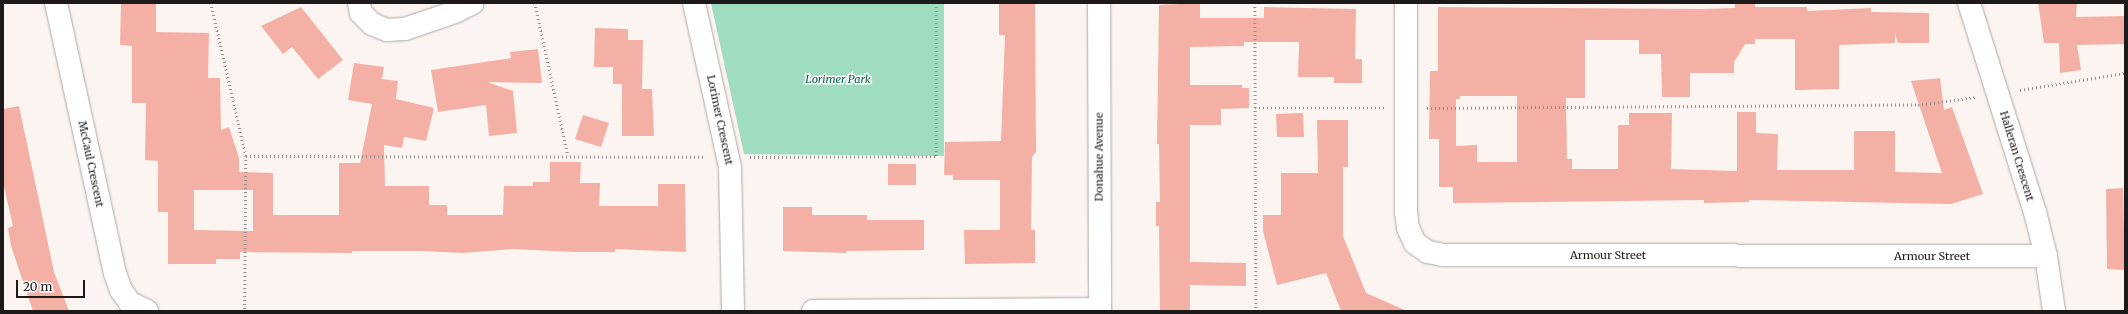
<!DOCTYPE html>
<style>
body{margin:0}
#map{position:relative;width:2128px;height:314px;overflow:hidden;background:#fbf4f1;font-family:Merriweather,serif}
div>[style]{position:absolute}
.green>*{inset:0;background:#a0dcc0}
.building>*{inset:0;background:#f4b0a5}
.path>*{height:2.5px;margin-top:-1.25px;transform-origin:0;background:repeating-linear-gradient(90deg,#979290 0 1px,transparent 0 4px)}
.roads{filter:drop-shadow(0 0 1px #aea8a5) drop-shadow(0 0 1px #aea8a5)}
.minor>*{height:22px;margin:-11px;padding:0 11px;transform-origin:11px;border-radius:11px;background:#fff}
span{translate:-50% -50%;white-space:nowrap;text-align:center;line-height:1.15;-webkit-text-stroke:3px #fff;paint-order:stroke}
.park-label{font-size:11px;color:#055f42;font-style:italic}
.street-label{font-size:11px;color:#1d1a19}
.frame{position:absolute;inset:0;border:4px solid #1d1a19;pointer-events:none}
.scale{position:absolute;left:16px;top:280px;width:69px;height:18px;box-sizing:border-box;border:2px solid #1d1a19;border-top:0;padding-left:5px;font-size:12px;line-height:14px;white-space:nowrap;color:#1d1a19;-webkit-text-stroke:3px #fff;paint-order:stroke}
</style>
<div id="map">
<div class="green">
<i style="clip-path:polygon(711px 3px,944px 3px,944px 156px,744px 154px)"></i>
</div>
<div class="building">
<i style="clip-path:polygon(evenodd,121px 3px,156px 3px,156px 32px,209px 33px,208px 78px,220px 78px,221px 130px,229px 127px,239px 158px,239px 172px,273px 173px,273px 215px,339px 215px,339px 163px,360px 163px,372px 104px,348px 100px,354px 63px,384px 67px,382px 79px,398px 81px,396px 99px,434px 108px,426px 141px,404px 137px,402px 148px,384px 145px,385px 186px,429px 186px,429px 205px,447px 205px,447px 215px,503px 215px,504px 186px,533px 186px,533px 182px,550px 182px,550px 162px,581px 162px,580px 183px,600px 183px,599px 206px,658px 206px,658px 184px,685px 184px,686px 252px,615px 249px,615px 252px,574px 252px,512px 249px,463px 253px,423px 251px,352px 251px,352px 253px,240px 252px,240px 259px,216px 259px,216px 264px,168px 264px,168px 212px,158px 212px,158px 161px,145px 160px,146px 103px,132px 103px,132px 46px,120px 45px,121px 3px,194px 190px,253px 190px,253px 231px,194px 230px,194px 190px)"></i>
<i style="clip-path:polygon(999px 3px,1035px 3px,1036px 152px,1032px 157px,1031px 230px,1035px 230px,1035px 263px,965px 264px,964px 230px,1000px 230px,1000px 180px,953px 180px,953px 175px,944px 175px,945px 142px,1001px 141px,1005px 35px,999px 35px)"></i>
<i style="clip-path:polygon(1200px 3px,1200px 18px,1264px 18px,1264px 7px,1356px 9px,1355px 59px,1362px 59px,1362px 83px,1334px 83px,1334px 77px,1298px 77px,1299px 42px,1244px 42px,1244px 46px,1190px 47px,1190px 85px,1242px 85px,1242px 88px,1249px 88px,1249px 108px,1221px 109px,1221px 125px,1190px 125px,1190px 262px,1246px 263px,1246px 286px,1190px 285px,1190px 311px,1160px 311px,1159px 226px,1156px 226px,1156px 202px,1160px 202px,1159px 144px,1157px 144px,1159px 5px)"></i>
<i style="clip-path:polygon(evenodd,1735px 3px,1755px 3px,1755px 7px,1807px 7px,1807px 11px,1871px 8px,1871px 12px,1929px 13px,1929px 43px,1898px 43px,1895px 34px,1895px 43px,1839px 45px,1839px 89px,1795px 90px,1795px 39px,1755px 39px,1755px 44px,1745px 44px,1734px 62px,1734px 73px,1690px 73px,1690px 97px,1662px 97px,1661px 54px,1639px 54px,1639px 40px,1585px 40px,1585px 98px,1566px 98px,1567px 159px,1572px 159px,1572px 169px,1618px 169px,1618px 125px,1629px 125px,1629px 113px,1672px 113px,1671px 169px,1737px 171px,1737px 112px,1756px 112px,1756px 133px,1778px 134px,1777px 170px,1854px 170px,1854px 131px,1895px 131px,1895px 172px,1942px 173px,1911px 81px,1940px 78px,1944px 110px,1952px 107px,1983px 194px,1951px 204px,1749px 200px,1749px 202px,1704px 203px,1704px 200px,1453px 203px,1453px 187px,1439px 187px,1439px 139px,1429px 139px,1430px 71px,1438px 71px,1438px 7px,1701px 9px,1735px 8px,1735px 3px,1460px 96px,1517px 96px,1517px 162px,1477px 162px,1477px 145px,1456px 146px,1456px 99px,1460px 99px,1460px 96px)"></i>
<i style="clip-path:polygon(2038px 3px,2077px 3px,2076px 17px,2125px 16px,2125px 44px,2077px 45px,2081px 70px,2060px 73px,2059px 43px,2044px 43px)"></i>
<i style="clip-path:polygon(301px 7px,343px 60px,318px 79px,292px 47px,283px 54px,261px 26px)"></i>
<i style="clip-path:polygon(595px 28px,628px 29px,628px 40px,643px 40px,642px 89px,652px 89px,654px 136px,622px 136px,622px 84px,613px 84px,613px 67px,594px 67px)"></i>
<i style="clip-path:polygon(538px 49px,542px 83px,487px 82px,513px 91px,517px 133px,489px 136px,486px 105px,438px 112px,431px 70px,511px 58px,510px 52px)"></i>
<i style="clip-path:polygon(19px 106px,54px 272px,69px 311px,33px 311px,11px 246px,8px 228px,13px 226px,3px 182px,3px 109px)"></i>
<i style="clip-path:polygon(1303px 113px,1304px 137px,1277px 137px,1276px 114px)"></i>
<i style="clip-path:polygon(583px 115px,609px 123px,601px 147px,575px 139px)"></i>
<i style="clip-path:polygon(1317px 120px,1348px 120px,1348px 167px,1343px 167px,1343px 236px,1366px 293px,1407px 311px,1341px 311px,1326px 273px,1277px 285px,1263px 231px,1263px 215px,1281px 215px,1281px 173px,1318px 173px)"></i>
<i style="clip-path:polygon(888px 164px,916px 164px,916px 185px,888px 185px)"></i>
<i style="clip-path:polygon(2123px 188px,2125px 270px,2107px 269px,2106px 189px)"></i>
<i style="clip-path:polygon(783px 207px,812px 207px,812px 215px,867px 215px,867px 220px,924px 220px,924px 250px,846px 251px,846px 253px,783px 251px)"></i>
</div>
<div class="path">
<i style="left:211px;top:3px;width:157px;rotate:77.1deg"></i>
<i style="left:246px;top:156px;width:155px;rotate:90.4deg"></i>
<i style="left:535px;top:3px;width:156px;rotate:77.8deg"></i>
<i style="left:1255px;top:3px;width:308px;rotate:89.8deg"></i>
<i style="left:2020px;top:90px;width:106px;rotate:-9.2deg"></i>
<i style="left:1255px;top:108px;width:129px"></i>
<i style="left:1427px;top:108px;width:491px;rotate:-0.4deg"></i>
<i style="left:1918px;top:105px;width:59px;rotate:-7.9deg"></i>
<i style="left:246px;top:156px;width:459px;rotate:0.1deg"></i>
<i style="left:750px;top:157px;width:186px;rotate:-0.3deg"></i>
<i style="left:936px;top:156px;width:153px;rotate:-90deg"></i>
</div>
<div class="roads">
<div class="minor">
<i style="left:56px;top:3px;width:276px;rotate:77.7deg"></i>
<i style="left:115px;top:273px;width:18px;rotate:71deg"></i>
<i style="left:121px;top:290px;width:16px;rotate:55deg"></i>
<i style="left:130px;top:303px;width:19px;rotate:25deg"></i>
<i style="left:359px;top:3px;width:10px;rotate:79deg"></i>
<i style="left:361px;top:13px;width:16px;rotate:45deg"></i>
<i style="left:372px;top:24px;width:16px;rotate:22deg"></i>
<i style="left:387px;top:30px;width:18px;rotate:-3deg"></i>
<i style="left:405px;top:29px;width:53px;rotate:-18.8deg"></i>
<i style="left:455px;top:12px;width:20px;rotate:-27deg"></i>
<i style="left:694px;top:3px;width:168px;rotate:77.6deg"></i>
<i style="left:730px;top:167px;width:144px;rotate:88.8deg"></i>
<i style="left:1099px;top:3px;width:308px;rotate:89.8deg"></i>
<i style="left:1406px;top:3px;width:209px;rotate:90deg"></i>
<i style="left:1406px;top:212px;width:16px;rotate:83deg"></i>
<i style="left:1408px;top:228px;width:17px;rotate:65deg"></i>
<i style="left:1415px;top:243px;width:16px;rotate:35deg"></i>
<i style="left:1428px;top:252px;width:15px;rotate:11deg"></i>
<i style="left:1443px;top:255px;width:603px;rotate:0.1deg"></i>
<i style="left:1969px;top:3px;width:219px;rotate:72.5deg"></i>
<i style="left:2035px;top:212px;width:45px;rotate:76deg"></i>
<i style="left:2046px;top:256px;width:56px;rotate:81.7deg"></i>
<i style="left:813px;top:311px;width:287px;rotate:-0.4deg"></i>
</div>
</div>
<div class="park-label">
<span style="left:838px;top:79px">Lorimer Park</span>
</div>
<div class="street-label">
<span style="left:720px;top:120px;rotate:78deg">Lorimer Crescent</span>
<span style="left:2017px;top:156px;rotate:73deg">Halleran Crescent</span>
<span style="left:1099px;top:157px;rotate:-90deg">Donahue Avenue</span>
<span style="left:91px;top:164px;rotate:78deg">McCaul Crescent</span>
<span style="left:1608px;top:255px">Armour Street</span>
<span style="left:1932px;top:256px">Armour Street</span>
</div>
<div class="frame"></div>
<div class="scale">20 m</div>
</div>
